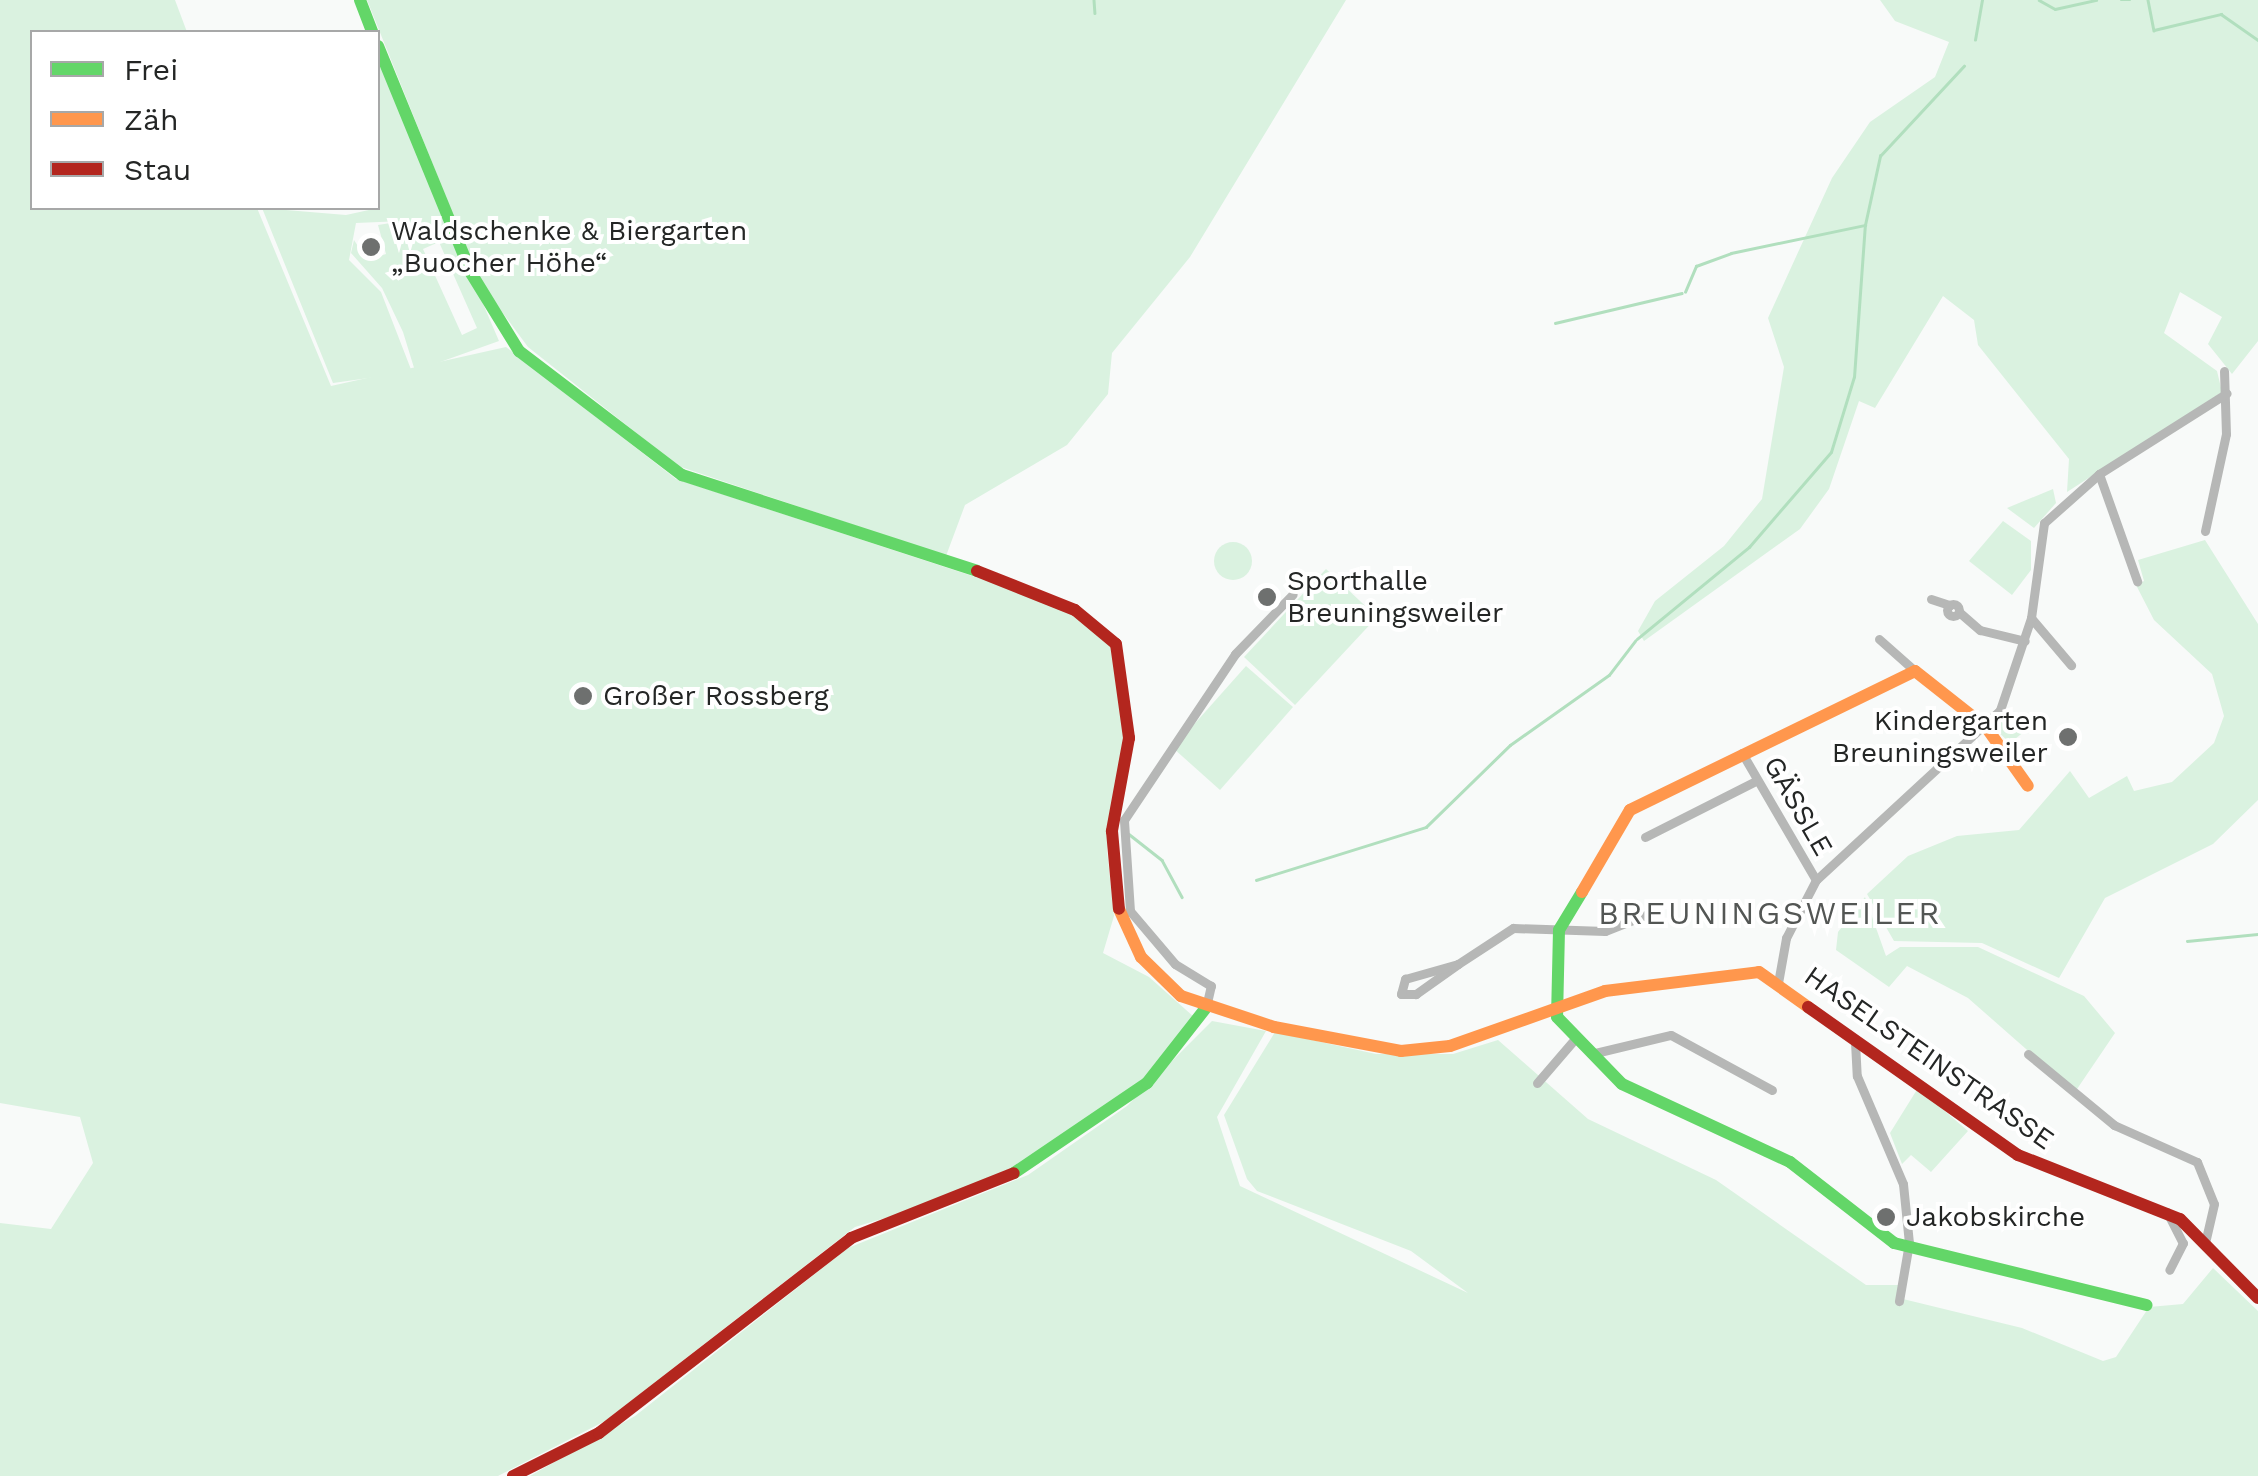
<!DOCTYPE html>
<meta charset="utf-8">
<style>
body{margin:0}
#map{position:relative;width:2258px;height:1476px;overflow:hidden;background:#f8faf9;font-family:"Work Sans",sans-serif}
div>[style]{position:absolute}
.green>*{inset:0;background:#daf2e0}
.round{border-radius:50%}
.stream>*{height:2.5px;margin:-1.25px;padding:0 1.25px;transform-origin:1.25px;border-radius:1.25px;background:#b1dfbe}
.street>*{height:9px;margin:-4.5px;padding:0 4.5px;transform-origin:4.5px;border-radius:4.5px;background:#b6b7b6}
.street>.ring{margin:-4.5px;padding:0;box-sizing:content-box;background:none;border:9px solid #b6b7b6;border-radius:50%}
.fast>*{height:12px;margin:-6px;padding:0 6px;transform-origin:6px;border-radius:6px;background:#63d668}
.slow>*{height:12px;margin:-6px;padding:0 6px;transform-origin:6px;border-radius:6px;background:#ff974d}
.jam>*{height:12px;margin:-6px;padding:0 6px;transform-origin:6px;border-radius:6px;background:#b3261e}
.dots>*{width:28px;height:28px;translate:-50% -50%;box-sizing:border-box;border:5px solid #fff;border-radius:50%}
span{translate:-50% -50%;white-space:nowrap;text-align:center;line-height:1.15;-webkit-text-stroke:8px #fff;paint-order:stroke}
.poi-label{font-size:28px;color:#242625}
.left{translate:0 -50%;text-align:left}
.right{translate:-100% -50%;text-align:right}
.street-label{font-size:28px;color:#242625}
.quarter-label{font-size:32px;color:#535654;letter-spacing:2.5px}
.legend{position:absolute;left:30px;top:30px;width:350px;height:180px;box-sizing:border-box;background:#fff;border:2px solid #a7a8a8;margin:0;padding:12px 18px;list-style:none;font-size:30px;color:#242625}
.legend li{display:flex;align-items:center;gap:20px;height:50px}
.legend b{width:50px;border:2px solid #a7a8a8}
</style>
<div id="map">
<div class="green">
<i style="clip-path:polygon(0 0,175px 0,187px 32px,32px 32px,32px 208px,257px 208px,331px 386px,506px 347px,676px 479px,1012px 589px,1069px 611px,1113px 645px,1126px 717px,1107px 850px,1114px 916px,1103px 953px,1149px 977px,1194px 1017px,1154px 1071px,1093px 1123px,985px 1188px,855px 1227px,605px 1421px,498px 1476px,0 1476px,0 1223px,51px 1229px,93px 1163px,80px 1117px,0 1103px)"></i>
<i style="clip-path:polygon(367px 0,1346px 0,1190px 257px,1112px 353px,1108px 394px,1067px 445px,965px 505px,946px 556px,678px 466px,528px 347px,480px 282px)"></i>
<i style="clip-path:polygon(1880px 0,2258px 0,2258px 341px,2232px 374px,2208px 344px,2222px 317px,2180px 292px,2164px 333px,2217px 371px,2222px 392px,2067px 492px,2069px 459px,1978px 345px,1974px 320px,1943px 296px,1875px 408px,1859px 401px,1829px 489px,1800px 529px,1644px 641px,1638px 631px,1655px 601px,1724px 546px,1762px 499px,1784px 367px,1768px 318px,1832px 178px,1870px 122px,1935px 77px,1949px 42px,1895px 21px)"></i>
<i style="clip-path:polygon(evenodd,378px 59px,499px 341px,415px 371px,403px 332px,382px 288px,351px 253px,354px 240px,367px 260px,386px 254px,378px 225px,403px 221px,356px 223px,349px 260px,381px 292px,412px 372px,333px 383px,262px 208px,346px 215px,378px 208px,378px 59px,439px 242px,477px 328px,462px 335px,423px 249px,439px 242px)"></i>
<i style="clip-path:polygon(2053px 489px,2056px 503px,2034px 528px,2007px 508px)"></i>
<i style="clip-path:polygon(2003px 521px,2031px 541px,2031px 570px,2012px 595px,1969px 561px)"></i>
<i style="clip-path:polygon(2205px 540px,2258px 624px,2258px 800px,2213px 844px,2105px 898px,2059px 978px,1982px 943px,1894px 941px,1867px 894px,1908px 856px,1957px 836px,2019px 830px,2070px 771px,2089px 798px,2127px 776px,2134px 791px,2172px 782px,2214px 743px,2224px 716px,2212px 674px,2154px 620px,2136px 585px,2144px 581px,2138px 560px)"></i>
<i class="round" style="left:1214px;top:542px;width:38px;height:38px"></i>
<i style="clip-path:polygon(1326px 569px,1377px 617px,1295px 705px,1244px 657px)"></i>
<i style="clip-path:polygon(1246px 666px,1293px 707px,1220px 790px,1173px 748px)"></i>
<i style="clip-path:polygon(2008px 711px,2025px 731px,2010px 743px,1995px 729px)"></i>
<i style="clip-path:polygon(1865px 897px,1886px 956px,1900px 947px,1978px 947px,2084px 996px,2115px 1033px,2075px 1092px,1968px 998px,1907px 966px,1889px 987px,1836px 950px,1838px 932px)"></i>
<i style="clip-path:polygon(1212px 1021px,1266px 1031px,1217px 1117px,1240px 1186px,1468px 1293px,1411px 1251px,1257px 1191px,1247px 1179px,1224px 1115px,1275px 1032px,1376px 1054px,1453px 1054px,1498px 1040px,1588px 1119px,1716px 1180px,1866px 1285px,1903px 1285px,1903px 1299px,2022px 1328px,2103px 1361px,2116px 1357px,2149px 1307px,2183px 1304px,2213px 1268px,2258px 1311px,2258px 1476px,530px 1476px,635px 1416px,848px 1248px,1028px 1175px,1127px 1106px)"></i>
<i style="clip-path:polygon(1918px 1088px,1968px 1131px,1931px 1172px,1911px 1155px,1902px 1164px,1890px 1133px)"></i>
</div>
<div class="stream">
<i style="left:1094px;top:0;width:13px;rotate:86deg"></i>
<i style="left:2039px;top:0;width:18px;rotate:29deg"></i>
<i style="left:2055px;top:9px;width:42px;rotate:-12.4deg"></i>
<i style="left:2121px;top:0;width:9px"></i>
<i style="left:2148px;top:0;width:31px;rotate:79deg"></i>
<i style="left:2154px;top:30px;width:69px;rotate:-13.4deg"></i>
<i style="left:2221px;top:14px;width:45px;rotate:35.1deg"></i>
<i style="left:1975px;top:40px;width:41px;rotate:-80.1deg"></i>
<i style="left:1685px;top:292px;width:28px;rotate:-67deg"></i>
<i style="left:1696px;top:266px;width:37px;rotate:-20deg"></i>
<i style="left:1731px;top:253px;width:137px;rotate:-11.8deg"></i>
<i style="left:1555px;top:323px;width:130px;rotate:-13.3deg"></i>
<i style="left:1637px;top:639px;width:145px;rotate:-39.4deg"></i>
<i style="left:1749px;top:547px;width:125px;rotate:-49.2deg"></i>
<i style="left:1831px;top:452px;width:78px;rotate:-73deg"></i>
<i style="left:1854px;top:377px;width:152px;rotate:-85.9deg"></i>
<i style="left:1865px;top:225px;width:71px;rotate:-77.7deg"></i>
<i style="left:1880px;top:156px;width:123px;rotate:-47deg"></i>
<i style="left:1129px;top:834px;width:42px;rotate:38.2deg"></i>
<i style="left:1162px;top:860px;width:42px;rotate:61.6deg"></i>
<i style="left:1256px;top:880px;width:178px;rotate:-17.3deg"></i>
<i style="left:1426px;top:827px;width:117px;rotate:-44.3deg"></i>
<i style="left:1510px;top:745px;width:121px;rotate:-35.3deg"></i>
<i style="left:1609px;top:675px;width:43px;rotate:-52.6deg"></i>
<i style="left:2187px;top:941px;width:71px;rotate:-5.6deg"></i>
</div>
<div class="street">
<i style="left:2099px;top:474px;width:114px;rotate:70.4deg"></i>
<i style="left:2205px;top:531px;width:99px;rotate:-77.8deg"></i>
<i style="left:2226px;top:434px;width:63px;rotate:-91.8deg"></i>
<i style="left:1931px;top:599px;width:20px;rotate:18deg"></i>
<i class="ring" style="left:1947px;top:604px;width:3px;height:3px"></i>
<i style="left:1959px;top:612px;width:28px;rotate:41deg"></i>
<i style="left:1980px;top:630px;width:46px;rotate:13.7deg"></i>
<i style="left:2031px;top:618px;width:62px;rotate:49.6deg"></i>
<i style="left:1879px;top:639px;width:48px;rotate:41.6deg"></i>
<i style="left:1742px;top:753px;width:147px;rotate:59.8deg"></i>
<i style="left:1645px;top:837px;width:124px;rotate:-26.8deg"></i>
<i style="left:1458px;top:964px;width:66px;rotate:-33.2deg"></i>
<i style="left:1513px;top:928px;width:92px;rotate:1.9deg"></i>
<i style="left:1605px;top:931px;width:46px;rotate:-21.6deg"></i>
<i style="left:1458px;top:964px;width:52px;rotate:144.5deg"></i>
<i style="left:1416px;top:994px;width:15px;rotate:180deg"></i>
<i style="left:1401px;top:994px;width:16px;rotate:-75deg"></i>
<i style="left:1405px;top:979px;width:55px;rotate:-15.8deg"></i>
<i style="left:1778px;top:983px;width:46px;rotate:-79.9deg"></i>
<i style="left:1786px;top:938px;width:65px;rotate:-62.7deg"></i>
<i style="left:1816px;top:880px;width:251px;rotate:-42.7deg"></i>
<i style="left:2000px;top:710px;width:97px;rotate:-71.4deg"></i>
<i style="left:2031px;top:618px;width:96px;rotate:-82.2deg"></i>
<i style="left:2044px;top:523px;width:74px;rotate:-41.7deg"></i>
<i style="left:2099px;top:474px;width:151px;rotate:-32.3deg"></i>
<i style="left:1206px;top:1007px;width:22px;rotate:-77deg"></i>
<i style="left:1211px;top:986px;width:42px;rotate:-148.6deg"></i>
<i style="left:1175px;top:964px;width:70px;rotate:-130.3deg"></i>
<i style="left:1130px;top:911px;width:91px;rotate:-93.8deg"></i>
<i style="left:1124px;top:820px;width:200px;rotate:-56.2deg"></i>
<i style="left:1235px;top:654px;width:83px;rotate:-46deg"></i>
<i style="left:1855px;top:1042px;width:34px;rotate:87deg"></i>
<i style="left:1857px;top:1076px;width:117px;rotate:66.9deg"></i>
<i style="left:1903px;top:1184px;width:59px;rotate:84.2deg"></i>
<i style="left:1909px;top:1243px;width:59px;rotate:99.8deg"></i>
<i style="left:1591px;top:1054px;width:82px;rotate:-13.4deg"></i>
<i style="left:1671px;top:1035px;width:115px;rotate:28.6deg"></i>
<i style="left:2028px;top:1054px;width:112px;rotate:39.5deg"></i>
<i style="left:2114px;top:1125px;width:91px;rotate:24deg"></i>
<i style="left:2197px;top:1162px;width:45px;rotate:68deg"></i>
<i style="left:2214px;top:1204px;width:37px;rotate:103deg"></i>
<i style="left:1537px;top:1083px;width:57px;rotate:-49.3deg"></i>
<i style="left:2167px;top:1212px;width:35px;rotate:63deg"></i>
<i style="left:2183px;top:1243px;width:30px;rotate:117deg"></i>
</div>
<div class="fast">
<i style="left:360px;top:0;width:34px;rotate:69deg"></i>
<i style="left:378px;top:46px;width:245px;rotate:67.7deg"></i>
<i style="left:471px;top:273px;width:92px;rotate:58.4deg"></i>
<i style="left:519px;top:351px;width:205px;rotate:37.3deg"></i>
<i style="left:682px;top:475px;width:310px;rotate:18deg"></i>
<i style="left:1582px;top:892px;width:44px;rotate:121.2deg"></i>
<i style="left:1559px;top:930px;width:87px;rotate:91.3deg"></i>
<i style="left:1557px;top:1017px;width:93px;rotate:45.9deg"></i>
<i style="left:1622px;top:1084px;width:185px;rotate:24.9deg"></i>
<i style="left:1790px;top:1162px;width:132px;rotate:37.9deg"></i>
<i style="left:1894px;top:1243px;width:260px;rotate:13.8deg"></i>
<i style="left:1014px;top:1173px;width:161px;rotate:-34.1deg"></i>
<i style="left:1147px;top:1083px;width:94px;rotate:-51.9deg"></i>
</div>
<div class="slow">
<i style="left:1582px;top:892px;width:95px;rotate:-59.7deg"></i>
<i style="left:1630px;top:810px;width:317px;rotate:-26deg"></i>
<i style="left:1915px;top:671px;width:90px;rotate:38.3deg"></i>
<i style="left:1986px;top:727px;width:72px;rotate:54.6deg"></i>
<i style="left:1119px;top:909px;width:53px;rotate:65.4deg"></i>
<i style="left:1141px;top:957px;width:56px;rotate:44.3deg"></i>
<i style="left:1181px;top:996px;width:98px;rotate:18.4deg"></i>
<i style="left:1274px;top:1027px;width:129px;rotate:10.7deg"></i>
<i style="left:1401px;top:1051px;width:49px;rotate:-5.8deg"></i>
<i style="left:1450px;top:1046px;width:164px;rotate:-19.5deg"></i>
<i style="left:1605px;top:991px;width:155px;rotate:-7deg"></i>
<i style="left:1759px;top:972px;width:60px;rotate:35.5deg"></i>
</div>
<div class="jam">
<i style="left:977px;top:571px;width:105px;rotate:21.7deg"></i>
<i style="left:1075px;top:610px;width:53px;rotate:39.7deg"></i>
<i style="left:1116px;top:644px;width:95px;rotate:82.1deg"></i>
<i style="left:1129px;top:738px;width:95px;rotate:100.4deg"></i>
<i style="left:1112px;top:831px;width:78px;rotate:84.9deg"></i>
<i style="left:1808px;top:1007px;width:257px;rotate:35.2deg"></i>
<i style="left:2018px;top:1155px;width:174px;rotate:21.6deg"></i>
<i style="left:2180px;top:1219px;width:111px;rotate:45.4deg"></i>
<i style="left:513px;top:1476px;width:96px;rotate:-26.6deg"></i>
<i style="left:599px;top:1433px;width:319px;rotate:-37.7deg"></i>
<i style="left:851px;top:1238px;width:175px;rotate:-21.7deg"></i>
</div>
<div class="dots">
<i style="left:371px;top:247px;background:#6e706f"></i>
<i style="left:1267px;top:597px;background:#6e706f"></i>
<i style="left:583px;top:696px;background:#6e706f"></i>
<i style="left:2068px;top:737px;background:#6e706f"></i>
<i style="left:1886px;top:1217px;background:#6e706f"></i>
</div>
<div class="poi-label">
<span class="left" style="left:391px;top:247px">Waldschenke &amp; Biergarten<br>„Buocher Höhe“</span>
<span class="left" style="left:1287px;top:597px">Sporthalle<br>Breuningsweiler</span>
<span class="left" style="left:603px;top:696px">Großer Rossberg</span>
<span class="right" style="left:2048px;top:737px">Kindergarten<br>Breuningsweiler</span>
<span class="left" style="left:1906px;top:1217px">Jakobskirche</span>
</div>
<div class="street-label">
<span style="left:1798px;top:806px;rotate:60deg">GÄSSLE</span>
<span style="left:1929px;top:1058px;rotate:35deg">HASELSTEINSTRASSE</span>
</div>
<div class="quarter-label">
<span style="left:1770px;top:913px">BREUNINGSWEILER</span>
</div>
<ul class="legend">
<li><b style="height:12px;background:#63d668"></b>Frei</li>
<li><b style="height:12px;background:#ff974d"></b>Zäh</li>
<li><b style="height:12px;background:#b3261e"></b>Stau</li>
</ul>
</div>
